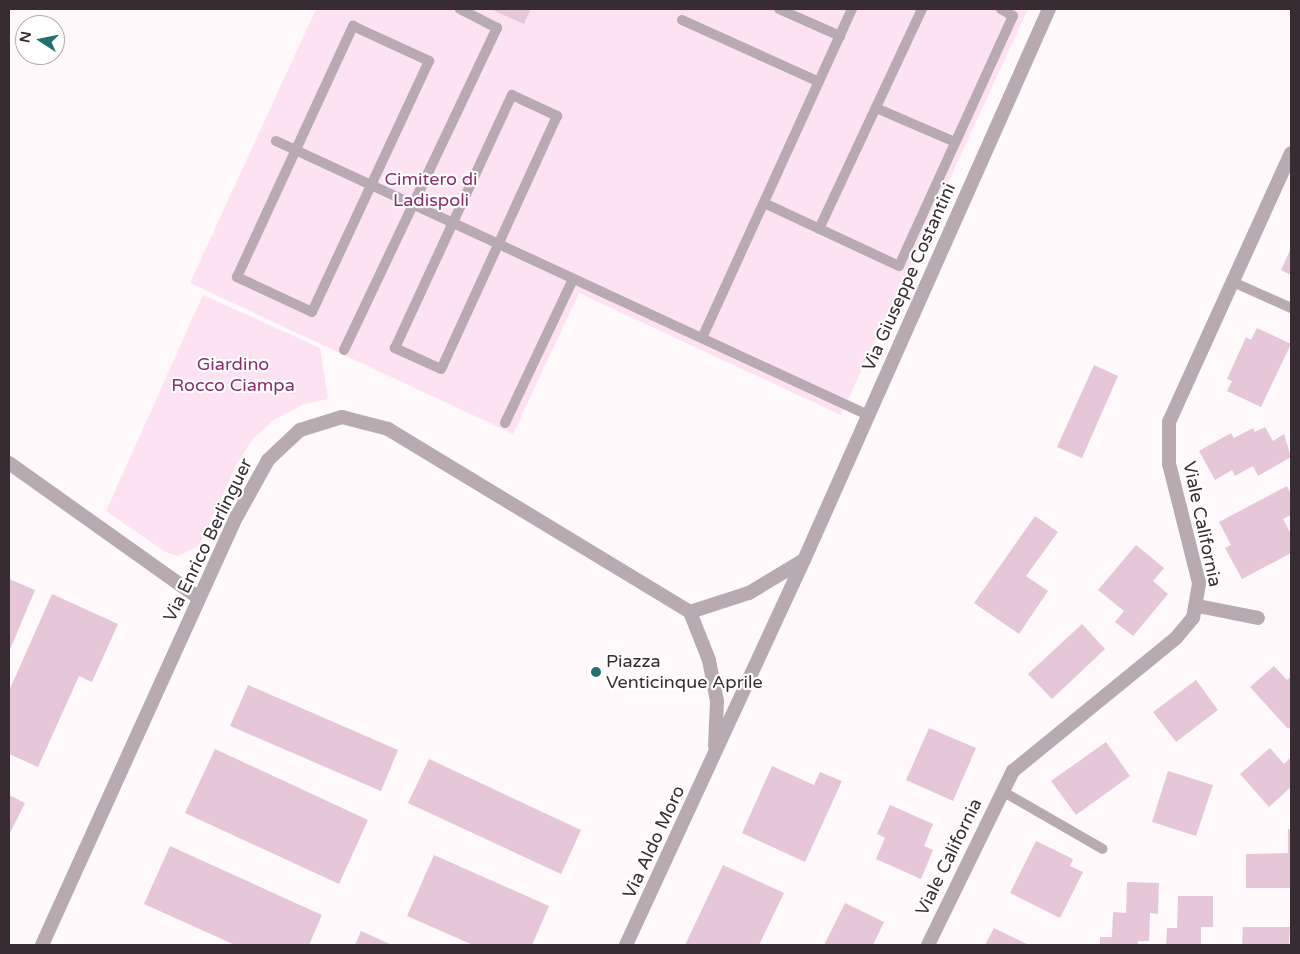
<!DOCTYPE html>
<style>
body{margin:0}
#map{position:relative;width:1300px;height:954px;overflow:hidden;background:#fff9fc;font-family:"Varela Round",sans-serif}
div>[style]{position:absolute}
.green>*{inset:0;background:#fde2f1}
.building>*{inset:0;background:#e5c7d8}
.service>*{height:10px;margin:-5px;padding:0 5px;transform-origin:5px;border-radius:5px;background:#b7aab1}
.minor>*{height:14px;margin:-7px;padding:0 7px;transform-origin:7px;border-radius:7px;background:#b7aab1}
.dots>*{width:14px;height:14px;translate:-50% -50%;box-sizing:border-box;border:2px solid #fff;border-radius:50%}
span{translate:-50% -50%;white-space:nowrap;text-align:center;line-height:1.15;-webkit-text-stroke:4.5px #fff;paint-order:stroke}
.park-label{font-size:18px;color:#8b2d6c}
.street-label{font-size:18px;color:#372c32}
.poi-label{font-size:18px;color:#372c32}
.left{translate:0 -50%;text-align:left}
.frame{position:absolute;inset:0;border:10px solid #372c32;pointer-events:none}
.north{position:absolute;left:15px;top:15px;width:50px;height:50px;box-sizing:border-box;background:#fff;border:1px solid #afabad;border-radius:50%;rotate:281deg;font-size:14px;font-weight:700;line-height:20px;text-align:center;color:#372c32}
.north::after{content:'';display:block;margin:auto;width:18px;height:22px;background:#256f6e;clip-path:polygon(50% 0,100% 100%,50% 72%,0 100%)}
</style>
<div id="map">
<div class="green">
<i style="clip-path:polygon(316px 9px,1028px 9px,841px 415px,579px 293px,513px 434px,190px 283px)"></i>
<i style="clip-path:polygon(203px 295px,320px 348px,328px 399px,302px 405px,274px 420px,252px 440px,237px 464px,199px 546px,178px 556px,165px 552px,106px 511px)"></i>
</div>
<div class="building">
<i style="clip-path:polygon(490px 9px,531px 9px,524px 24px)"></i>
<i style="clip-path:polygon(1291px 248px,1291px 275px,1281px 270px)"></i>
<i style="clip-path:polygon(1257px 328px,1291px 344px,1261px 407px,1227px 391px,1232px 381px,1227px 379px,1246px 337px,1251px 340px)"></i>
<i style="clip-path:polygon(1094px 365px,1118px 376px,1082px 458px,1057px 447px)"></i>
<i style="clip-path:polygon(1265px 427px,1273px 441px,1284px 434px,1291px 457px,1258px 476px,1253px 466px,1235px 476px,1232px 470px,1215px 480px,1199px 451px,1231px 433px,1234px 438px,1253px 428px,1255px 432px)"></i>
<i style="clip-path:polygon(1287px 486px,1291px 494px,1291px 515px,1283px 519px,1291px 534px,1291px 553px,1242px 579px,1225px 548px,1231px 545px,1219px 522px)"></i>
<i style="clip-path:polygon(1035px 516px,1058px 532px,1026px 576px,1048px 591px,1019px 634px,974px 603px)"></i>
<i style="clip-path:polygon(1136px 545px,1164px 568px,1153px 581px,1168px 594px,1133px 636px,1115px 622px,1124px 611px,1098px 590px)"></i>
<i style="clip-path:polygon(9px 579px,35px 590px,9px 652px)"></i>
<i style="clip-path:polygon(52px 594px,118px 624px,92px 682px,79px 676px,38px 767px,9px 754px,9px 691px)"></i>
<i style="clip-path:polygon(1082px 624px,1105px 649px,1052px 699px,1028px 674px)"></i>
<i style="clip-path:polygon(1274px 666px,1287px 680px,1291px 676px,1291px 726px,1288px 729px,1250px 687px)"></i>
<i style="clip-path:polygon(1196px 680px,1218px 710px,1176px 742px,1153px 712px)"></i>
<i style="clip-path:polygon(248px 685px,398px 750px,381px 791px,230px 726px)"></i>
<i style="clip-path:polygon(929px 728px,976px 748px,953px 801px,906px 780px)"></i>
<i style="clip-path:polygon(1106px 742px,1130px 776px,1076px 815px,1051px 781px)"></i>
<i style="clip-path:polygon(1270px 748px,1284px 764px,1291px 757px,1291px 787px,1269px 807px,1240px 774px)"></i>
<i style="clip-path:polygon(215px 749px,368px 820px,339px 884px,185px 813px)"></i>
<i style="clip-path:polygon(429px 759px,581px 830px,561px 874px,408px 803px)"></i>
<i style="clip-path:polygon(772px 766px,814px 785px,820px 772px,842px 781px,805px 862px,742px 833px)"></i>
<i style="clip-path:polygon(1168px 771px,1213px 785px,1196px 836px,1152px 822px)"></i>
<i style="clip-path:polygon(9px 795px,25px 803px,9px 835px)"></i>
<i style="clip-path:polygon(890px 805px,933px 824px,924px 846px,933px 850px,921px 879px,876px 859px,885px 838px,877px 834px)"></i>
<i style="clip-path:polygon(1288px 829px,1291px 829px,1291px 888px,1246px 888px,1246px 854px,1288px 853px)"></i>
<i style="clip-path:polygon(1036px 841px,1073px 859px,1070px 866px,1083px 872px,1060px 918px,1010px 893px)"></i>
<i style="clip-path:polygon(170px 846px,322px 915px,309px 945px,235px 945px,144px 904px)"></i>
<i style="clip-path:polygon(434px 855px,549px 906px,532px 945px,473px 945px,407px 916px)"></i>
<i style="clip-path:polygon(723px 865px,784px 893px,759px 945px,685px 945px)"></i>
<i style="clip-path:polygon(1127px 882px,1159px 883px,1158px 914px,1150px 913px,1149px 941px,1138px 941px,1138px 945px,1100px 945px,1100px 937px,1112px 937px,1113px 912px,1126px 913px)"></i>
<i style="clip-path:polygon(1178px 896px,1213px 896px,1213px 927px,1201px 927px,1201px 945px,1166px 945px,1167px 928px,1177px 928px)"></i>
<i style="clip-path:polygon(845px 903px,884px 922px,873px 945px,824px 945px)"></i>
<i style="clip-path:polygon(1243px 927px,1290px 927px,1289px 945px,1242px 945px)"></i>
<i style="clip-path:polygon(994px 928px,1029px 945px,985px 945px)"></i>
<i style="clip-path:polygon(361px 931px,392px 945px,355px 945px)"></i>
</div>
<div class="service">
<i style="left:779px;top:9px;width:67px;rotate:23.9deg"></i>
<i style="left:682px;top:20px;width:150px;rotate:24.3deg"></i>
<i style="left:353px;top:26px;width:84px;rotate:24.7deg"></i>
<i style="left:429px;top:61px;width:277px;rotate:115deg"></i>
<i style="left:312px;top:312px;width:83px;rotate:-155deg"></i>
<i style="left:237px;top:277px;width:277px;rotate:-65.2deg"></i>
<i style="left:512px;top:95px;width:50px;rotate:25deg"></i>
<i style="left:557px;top:116px;width:278px;rotate:114.6deg"></i>
<i style="left:441px;top:369px;width:51px;rotate:-155.5deg"></i>
<i style="left:395px;top:348px;width:279px;rotate:-65.2deg"></i>
<i style="left:876px;top:108px;width:86px;rotate:23.3deg"></i>
<i style="left:276px;top:141px;width:652px;rotate:24.84deg"></i>
<i style="left:764px;top:203px;width:149px;rotate:25deg"></i>
<i style="left:899px;top:266px;width:275px;rotate:-65.5deg"></i>
<i style="left:1013px;top:16px;width:14px;rotate:-150deg"></i>
<i style="left:819px;top:229px;width:243px;rotate:-64.9deg"></i>
<i style="left:1233px;top:282px;width:64px;rotate:24.1deg"></i>
<i style="left:702px;top:338px;width:362px;rotate:-65.5deg"></i>
<i style="left:344px;top:350px;width:357px;rotate:-64.6deg"></i>
<i style="left:497px;top:28px;width:42px;rotate:-152.8deg"></i>
<i style="left:505px;top:423px;width:159px;rotate:-64.7deg"></i>
<i style="left:1002px;top:791px;width:116px;rotate:29.9deg"></i>
</div>
<div class="minor">
<i style="left:9px;top:463px;width:233px;rotate:35.4deg"></i>
<i style="left:1198px;top:606px;width:61px;rotate:11.3deg"></i>
<i style="left:690px;top:612px;width:52px;rotate:68.4deg"></i>
<i style="left:709px;top:660px;width:42px;rotate:79deg"></i>
<i style="left:717px;top:701px;width:45px;rotate:92.5deg"></i>
<i style="left:690px;top:612px;width:62px;rotate:-17.9deg"></i>
<i style="left:749px;top:593px;width:64px;rotate:-31deg"></i>
<i style="left:42px;top:945px;width:471px;rotate:-65.6deg"></i>
<i style="left:237px;top:516px;width:64px;rotate:-61deg"></i>
<i style="left:268px;top:460px;width:44px;rotate:-43.2deg"></i>
<i style="left:300px;top:430px;width:44px;rotate:-17.2deg"></i>
<i style="left:342px;top:417px;width:48px;rotate:14.6deg"></i>
<i style="left:388px;top:429px;width:353px;rotate:31.2deg"></i>
<i style="left:626px;top:945px;width:424px;rotate:-65.2deg"></i>
<i style="left:804px;top:560px;width:603px;rotate:-66.03deg"></i>
<i style="left:928px;top:945px;width:194px;rotate:-64deg"></i>
<i style="left:1013px;top:771px;width:210px;rotate:-39.2deg"></i>
<i style="left:1176px;top:638px;width:26px;rotate:-50deg"></i>
<i style="left:1193px;top:618px;width:36px;rotate:-80deg"></i>
<i style="left:1199px;top:583px;width:123px;rotate:-104.1deg"></i>
<i style="left:1169px;top:464px;width:42px;rotate:-90deg"></i>
<i style="left:1169px;top:422px;width:295px;rotate:-65.6deg"></i>
</div>
<div class="dots">
<i style="left:596px;top:672px;background:#256f6e"></i>
</div>
<div class="park-label">
<span style="left:431px;top:190px">Cimitero di<br>Ladispoli</span>
<span style="left:233px;top:375px">Giardino<br>Rocco Ciampa</span>
</div>
<div class="street-label">
<span style="left:909px;top:277px;rotate:-66deg">Via Giuseppe Costantini</span>
<span style="left:1202px;top:524px;rotate:78deg">Viale California</span>
<span style="left:208px;top:540px;rotate:-64deg">Via Enrico Berlinguer</span>
<span style="left:654px;top:842px;rotate:-65deg">Via Aldo Moro</span>
<span style="left:949px;top:857px;rotate:-64deg">Viale California</span>
</div>
<div class="poi-label">
<span class="left" style="left:606px;top:672px">Piazza<br>Venticinque Aprile</span>
</div>
<div class="frame"></div>
<div class="north">N</div>
</div>
